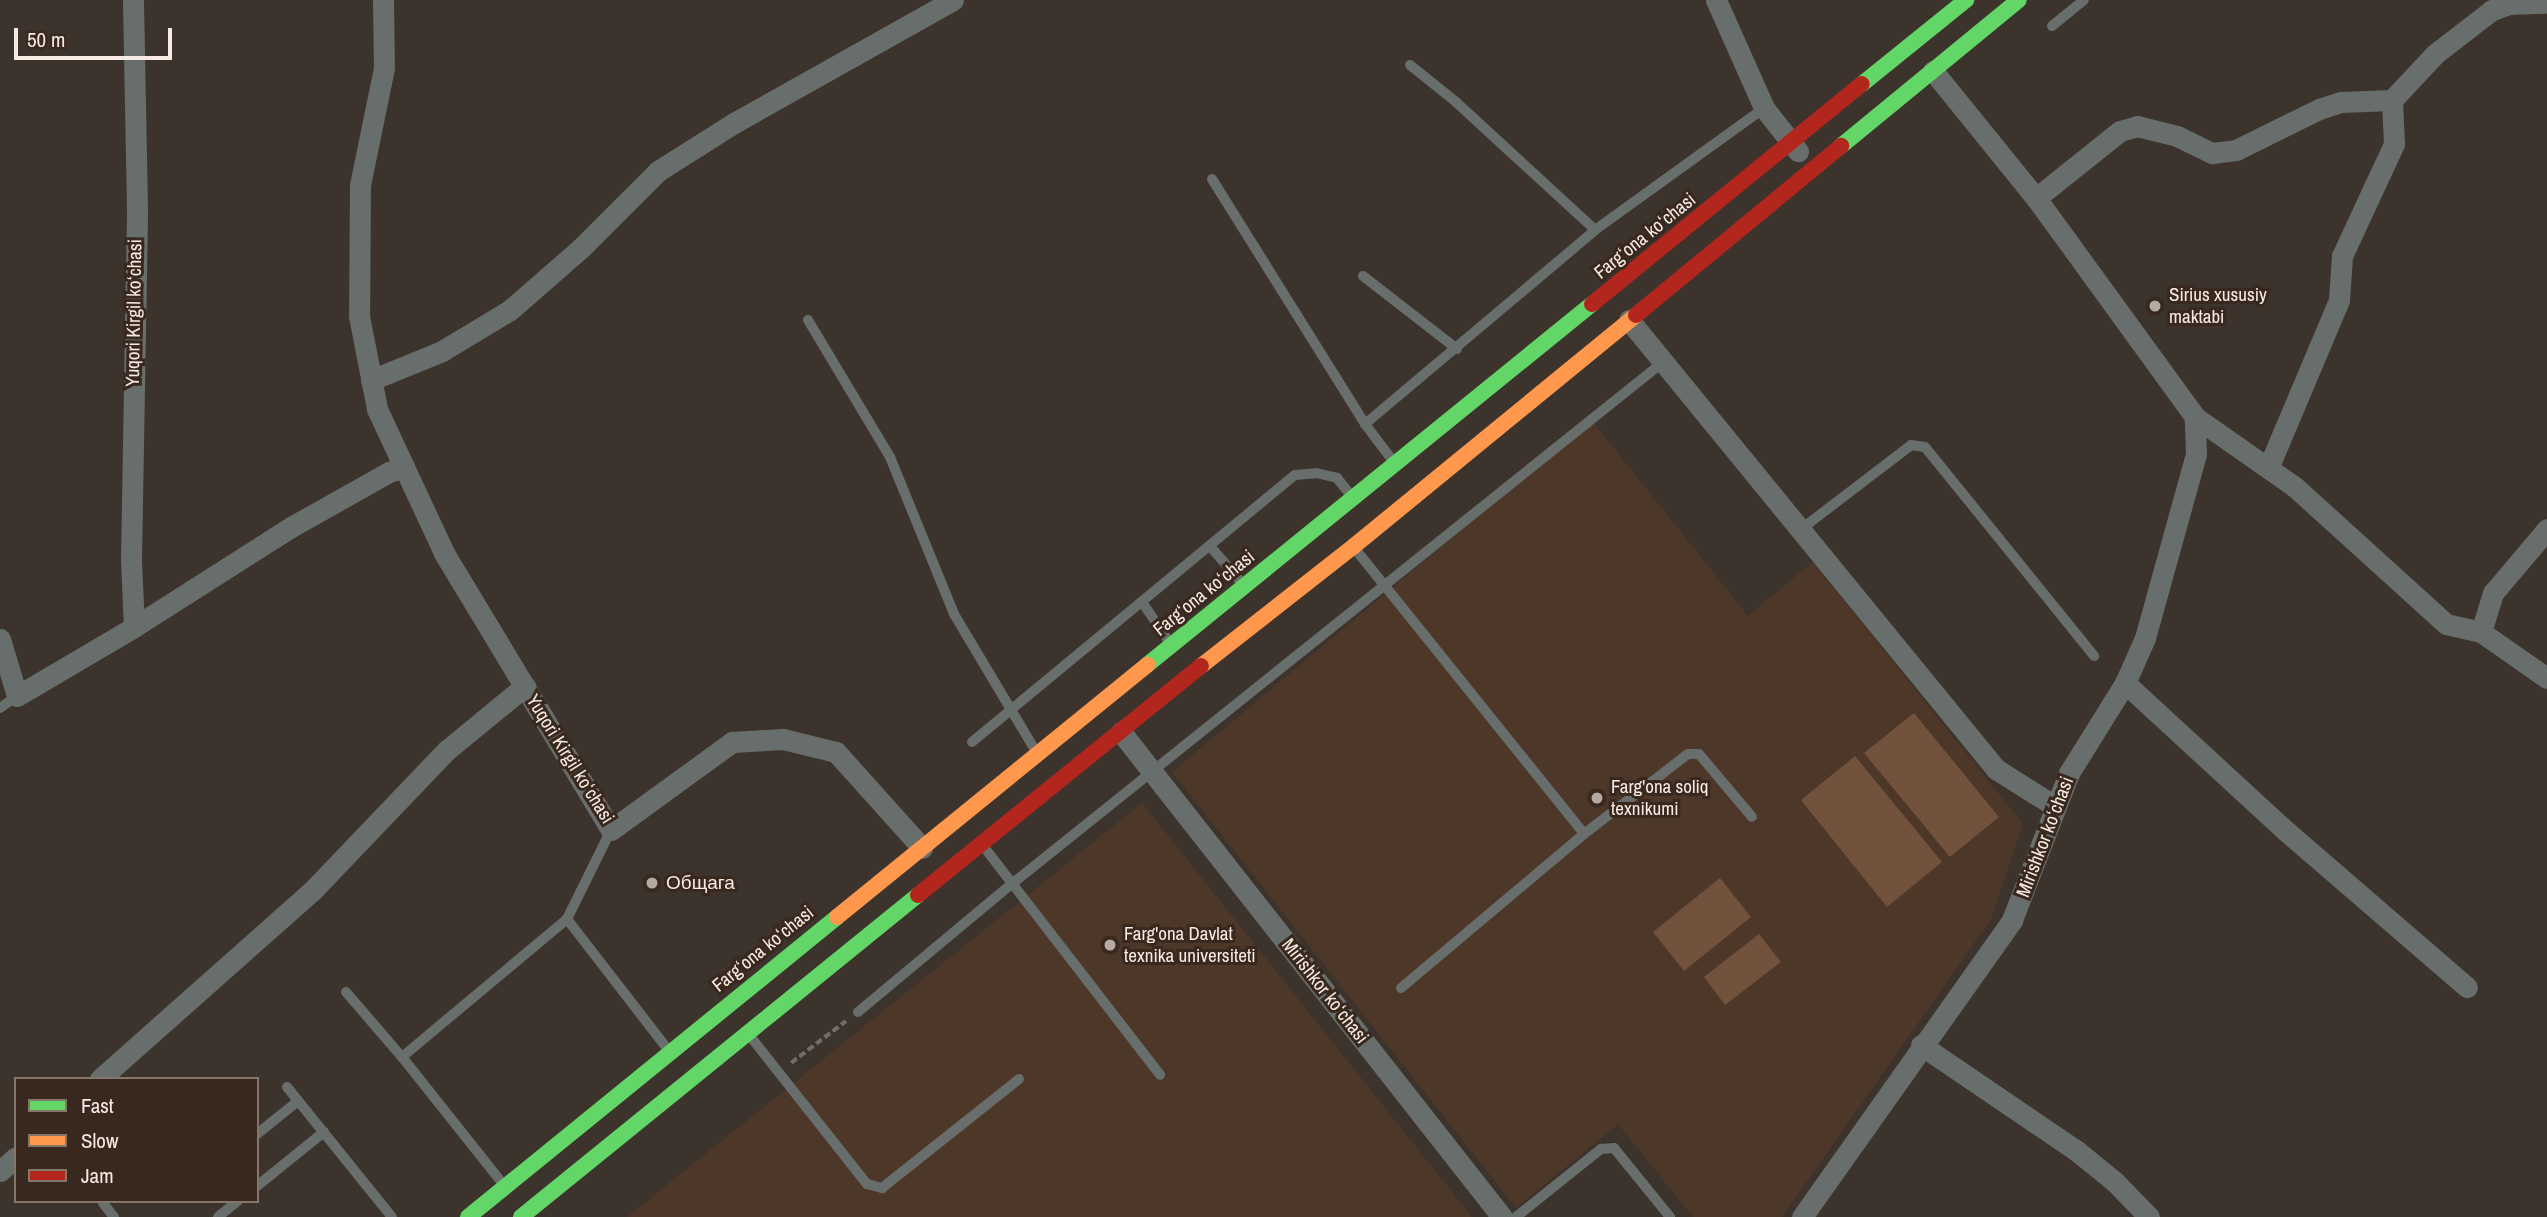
<!DOCTYPE html>
<meta charset="utf-8">
<style>
body{margin:0}
#map{position:relative;width:2547px;height:1217px;overflow:hidden;background:#3d332d;font-family:"Archivo Narrow",sans-serif}
div>[style]{position:absolute}
.built>*{inset:0;background:#4d3729}
.green>*{inset:0;background:#72523d}
.path>*{height:3.5px;margin-top:-1.75px;transform-origin:0;background:repeating-linear-gradient(90deg,#6d6e6a 0 7px,transparent 0 10.5px)}
.lane>*{height:10px;margin:-5px;padding:0 5px;transform-origin:5px;border-radius:5px;background:#686e6b}
.street>*{height:21px;margin:-10.5px;padding:0 10.5px;transform-origin:10.5px;border-radius:10.5px;background:#686e6b}
.fast>*{height:16px;margin:-8px;padding:0 8px;transform-origin:8px;border-radius:8px;background:#63d668}
.slow>*{height:16px;margin:-8px;padding:0 8px;transform-origin:8px;border-radius:8px;background:#ff974d}
.jam>*{height:16px;margin:-8px;padding:0 8px;transform-origin:8px;border-radius:8px;background:#b3261e}
.dots>*{width:19px;height:19px;translate:-50% -50%;box-sizing:border-box;border:4px solid #39281d;border-radius:50%}
span{translate:-50% -50%;white-space:nowrap;text-align:center;line-height:1.15;-webkit-text-stroke:6px #39281d;paint-order:stroke}
.street-label{font-size:19px;color:#f6eae3}
.poi-label{font-size:19px;color:#f6eae3}
.left{translate:0 -50%;text-align:left}
.legend{position:absolute;left:14px;top:1077px;width:245px;height:126px;box-sizing:border-box;background:#39281d;border:2px solid #85766c;margin:0;padding:9px 12px;list-style:none;font-size:21px;color:#f6eae3}
.legend li{display:flex;align-items:center;gap:14px;height:35px}
.legend b{width:35px;border:2px solid #85766c}
.scale{position:absolute;left:14px;top:28px;width:158px;height:32px;box-sizing:border-box;border:4px solid #f6eae3;border-top:0;padding-left:9px;font-size:21px;line-height:24px;white-space:nowrap;color:#f6eae3;-webkit-text-stroke:5px #39281d;paint-order:stroke}
</style>
<div id="map">
<div class="built">
<i style="clip-path:polygon(1592px 421px,1748px 616px,1813px 562px,2023px 824px,1991px 919px,1782px 1217px,1693px 1217px,1618px 1124px,1516px 1208px,1172px 772px)"></i>
<i style="clip-path:polygon(1142px 803px,1472px 1217px,627px 1217px)"></i>
</div>
<div class="green">
<i style="clip-path:polygon(1914px 713px,1999px 817px,1950px 857px,1864px 753px)"></i>
<i style="clip-path:polygon(1855px 756px,1942px 862px,1887px 907px,1801px 800px)"></i>
<i style="clip-path:polygon(1720px 878px,1751px 917px,1684px 971px,1653px 932px)"></i>
<i style="clip-path:polygon(1759px 934px,1781px 962px,1725px 1005px,1704px 977px)"></i>
</div>
<div class="path">
<i style="left:791px;top:1063px;width:69px;rotate:-37.4deg"></i>
</div>
<div class="lane">
<i style="left:2052px;top:26px;width:41px;rotate:-39.1deg"></i>
<i style="left:1410px;top:65px;width:59px;rotate:38.8deg"></i>
<i style="left:1456px;top:102px;width:189px;rotate:42.6deg"></i>
<i style="left:1595px;top:230px;width:208px;rotate:-35.8deg"></i>
<i style="left:1212px;top:179px;width:289px;rotate:58deg"></i>
<i style="left:1365px;top:424px;width:301px;rotate:-40.1deg"></i>
<i style="left:1363px;top:276px;width:119px;rotate:37.8deg"></i>
<i style="left:808px;top:320px;width:160px;rotate:59.1deg"></i>
<i style="left:890px;top:457px;width:170px;rotate:67.8deg"></i>
<i style="left:954px;top:614px;width:158px;rotate:59.2deg"></i>
<i style="left:1365px;top:424px;width:46px;rotate:52.9deg"></i>
<i style="left:1800px;top:530px;width:140px;rotate:-37.4deg"></i>
<i style="left:1911px;top:445px;width:14px;rotate:8deg"></i>
<i style="left:1925px;top:447px;width:269px;rotate:51deg"></i>
<i style="left:1210px;top:546px;width:48px;rotate:49.3deg"></i>
<i style="left:1356px;top:550px;width:364px;rotate:51.2deg"></i>
<i style="left:1142px;top:602px;width:50px;rotate:55.7deg"></i>
<i style="left:0;top:708px;width:21px;rotate:-35deg"></i>
<i style="left:972px;top:742px;width:419px;rotate:-39.6deg"></i>
<i style="left:1295px;top:475px;width:21px;rotate:-5deg"></i>
<i style="left:1316px;top:473px;width:22px;rotate:13deg"></i>
<i style="left:1337px;top:478px;width:22px;rotate:51deg"></i>
<i style="left:984px;top:847px;width:288px;rotate:52.3deg"></i>
<i style="left:567px;top:919px;width:99px;rotate:-63.7deg"></i>
<i style="left:1401px;top:988px;width:239px;rotate:-40.1deg"></i>
<i style="left:1584px;top:834px;width:131px;rotate:-37.6deg"></i>
<i style="left:1688px;top:754px;width:11px"></i>
<i style="left:1699px;top:754px;width:82px;rotate:49.9deg"></i>
<i style="left:346px;top:992px;width:86px;rotate:49.3deg"></i>
<i style="left:858px;top:1012px;width:202px;rotate:-39.8deg"></i>
<i style="left:1013px;top:883px;width:833px;rotate:-38.71deg"></i>
<i style="left:750px;top:1036px;width:189px;rotate:51.7deg"></i>
<i style="left:867px;top:1184px;width:16px;rotate:15deg"></i>
<i style="left:882px;top:1188px;width:175px;rotate:-38.5deg"></i>
<i style="left:287px;top:1087px;width:167px;rotate:51.1deg"></i>
<i style="left:257px;top:1134px;width:53px;rotate:-38.8deg"></i>
<i style="left:503px;top:1184px;width:162px;rotate:-128.5deg"></i>
<i style="left:402px;top:1057px;width:215px;rotate:-39.9deg"></i>
<i style="left:567px;top:919px;width:167px;rotate:52.3deg"></i>
<i style="left:257px;top:1186px;width:86px;rotate:-38.9deg"></i>
<i style="left:103px;top:1203px;width:18px;rotate:52deg"></i>
<i style="left:218px;top:1217px;width:26px;rotate:-39deg"></i>
<i style="left:1516px;top:1217px;width:109px;rotate:-38.7deg"></i>
<i style="left:1601px;top:1149px;width:13px;rotate:-4deg"></i>
<i style="left:1614px;top:1148px;width:89px;rotate:50.9deg"></i>
</div>
<div class="street">
<i style="left:383px;top:0;width:68px;rotate:89.2deg"></i>
<i style="left:384px;top:68px;width:119px;rotate:101.6deg"></i>
<i style="left:360px;top:185px;width:131px;rotate:90.4deg"></i>
<i style="left:359px;top:316px;width:95px;rotate:79deg"></i>
<i style="left:377px;top:409px;width:159px;rotate:65deg"></i>
<i style="left:444px;top:553px;width:323px;rotate:58.9deg"></i>
<i style="left:611px;top:830px;width:150px;rotate:-36deg"></i>
<i style="left:732px;top:742px;width:51px;rotate:-3.4deg"></i>
<i style="left:783px;top:739px;width:55px;rotate:13.8deg"></i>
<i style="left:836px;top:752px;width:129px;rotate:48.1deg"></i>
<i style="left:1716px;top:0;width:118px;rotate:66deg"></i>
<i style="left:1764px;top:108px;width:55px;rotate:51.7deg"></i>
<i style="left:1933px;top:71px;width:164px;rotate:51deg"></i>
<i style="left:2036px;top:198px;width:271px;rotate:54deg"></i>
<i style="left:2195px;top:417px;width:122px;rotate:35deg"></i>
<i style="left:2295px;top:487px;width:204px;rotate:42.2deg"></i>
<i style="left:2446px;top:624px;width:36px;rotate:13deg"></i>
<i style="left:2481px;top:632px;width:80px;rotate:34.9deg"></i>
<i style="left:2036px;top:198px;width:107px;rotate:-38.6deg"></i>
<i style="left:2120px;top:131px;width:18px;rotate:-16deg"></i>
<i style="left:2137px;top:126px;width:41px;rotate:14deg"></i>
<i style="left:2177px;top:136px;width:39px;rotate:26deg"></i>
<i style="left:2212px;top:153px;width:24px;rotate:-7deg"></i>
<i style="left:2236px;top:150px;width:93px;rotate:-26.3deg"></i>
<i style="left:2319px;top:109px;width:22px;rotate:-18deg"></i>
<i style="left:2340px;top:102px;width:52px;rotate:-2.2deg"></i>
<i style="left:1629px;top:320px;width:580px;rotate:50.74deg"></i>
<i style="left:1996px;top:769px;width:71px;rotate:32.3deg"></i>
<i style="left:371px;top:380px;width:77px;rotate:-22.2deg"></i>
<i style="left:442px;top:351px;width:79px;rotate:-31.1deg"></i>
<i style="left:510px;top:310px;width:93px;rotate:-41.1deg"></i>
<i style="left:580px;top:249px;width:110px;rotate:-45deg"></i>
<i style="left:658px;top:171px;width:90px;rotate:-32.3deg"></i>
<i style="left:734px;top:123px;width:251px;rotate:-29.3deg"></i>
<i style="left:2269px;top:466px;width:180px;rotate:-67.1deg"></i>
<i style="left:2339px;top:300px;width:44px;rotate:-86.1deg"></i>
<i style="left:2342px;top:256px;width:123px;rotate:-65.1deg"></i>
<i style="left:2394px;top:144px;width:44px;rotate:-92.6deg"></i>
<i style="left:2392px;top:100px;width:63px;rotate:-46.9deg"></i>
<i style="left:2435px;top:54px;width:72px;rotate:-37.7deg"></i>
<i style="left:2492px;top:10px;width:18px;rotate:-19deg"></i>
<i style="left:2509px;top:4px;width:38px;rotate:-2deg"></i>
<i style="left:134px;top:627px;width:186px;rotate:-32.5deg"></i>
<i style="left:291px;top:527px;width:112px;rotate:-29.3deg"></i>
<i style="left:389px;top:472px;width:16px;rotate:-18deg"></i>
<i style="left:2481px;top:632px;width:41px;rotate:-72.9deg"></i>
<i style="left:2493px;top:593px;width:84px;rotate:-49.8deg"></i>
<i style="left:0;top:639px;width:59px;rotate:73.4deg"></i>
<i style="left:17px;top:696px;width:136px;rotate:-30.5deg"></i>
<i style="left:134px;top:627px;width:67px;rotate:-92.6deg"></i>
<i style="left:131px;top:560px;width:351px;rotate:-89deg"></i>
<i style="left:137px;top:209px;width:209px;rotate:-91.1deg"></i>
<i style="left:2125px;top:683px;width:219px;rotate:42.6deg"></i>
<i style="left:2286px;top:831px;width:239px;rotate:40.8deg"></i>
<i style="left:1121px;top:732px;width:617px;rotate:51.85deg"></i>
<i style="left:1921px;top:1045px;width:189px;rotate:34.2deg"></i>
<i style="left:2077px;top:1151px;width:49px;rotate:39.2deg"></i>
<i style="left:2115px;top:1182px;width:49px;rotate:45.8deg"></i>
<i style="left:100px;top:1079px;width:285px;rotate:-41.6deg"></i>
<i style="left:313px;top:890px;width:194px;rotate:-46.3deg"></i>
<i style="left:447px;top:750px;width:101px;rotate:-39.4deg"></i>
<i style="left:0;top:1171px;width:21px;rotate:-41deg"></i>
<i style="left:1802px;top:1217px;width:364px;rotate:-54.7deg"></i>
<i style="left:2012px;top:920px;width:158px;rotate:-68.8deg"></i>
<i style="left:2069px;top:773px;width:106px;rotate:-58.1deg"></i>
<i style="left:2125px;top:683px;width:49px;rotate:-66deg"></i>
<i style="left:2145px;top:638px;width:191px;rotate:-74.5deg"></i>
<i style="left:2196px;top:454px;width:37px;rotate:-92deg"></i>
</div>
<div class="fast">
<i style="left:1862px;top:84px;width:134px;rotate:-38.9deg"></i>
<i style="left:1841px;top:146px;width:230px;rotate:-39.4deg"></i>
<i style="left:1147px;top:665px;width:573px;rotate:-39.05deg"></i>
<i style="left:468px;top:1217px;width:476px;rotate:-39.1deg"></i>
<i style="left:521px;top:1217px;width:511px;rotate:-39.04deg"></i>
</div>
<div class="slow">
<i style="left:1201px;top:666px;width:194px;rotate:-38.1deg"></i>
<i style="left:1354px;top:546px;width:365px;rotate:-39.3deg"></i>
<i style="left:837px;top:917px;width:400px;rotate:-39.1deg"></i>
</div>
<div class="jam">
<i style="left:1592px;top:304px;width:348px;rotate:-39.2deg"></i>
<i style="left:1636px;top:315px;width:266px;rotate:-39.5deg"></i>
<i style="left:918px;top:895px;width:364px;rotate:-39deg"></i>
</div>
<div class="dots">
<i style="left:2155px;top:306px;background:#b5aaa3"></i>
<i style="left:1597px;top:798px;background:#b5aaa3"></i>
<i style="left:652px;top:883px;background:#b5aaa3"></i>
<i style="left:1110px;top:945px;background:#b5aaa3"></i>
</div>
<div class="street-label">
<span style="left:1645px;top:236px;rotate:-39deg">Fargʻona koʻchasi</span>
<span style="left:134px;top:313px;rotate:-89deg">Yuqori Kirgil koʻchasi</span>
<span style="left:1204px;top:593px;rotate:-39deg">Fargʻona koʻchasi</span>
<span style="left:570px;top:759px;rotate:58deg">Yuqori Kirgil koʻchasi</span>
<span style="left:2045px;top:837px;rotate:-69deg">Mirishkor koʻchasi</span>
<span style="left:763px;top:949px;rotate:-39deg">Fargʻona koʻchasi</span>
<span style="left:1325px;top:991px;rotate:52deg">Mirishkor koʻchasi</span>
</div>
<div class="poi-label">
<span class="left" style="left:2169px;top:306px">Sirius xususiy<br>maktabi</span>
<span class="left" style="left:1611px;top:798px">Farg'ona soliq<br>texnikumi</span>
<span class="left" style="left:666px;top:883px">Общага</span>
<span class="left" style="left:1124px;top:945px">Farg'ona Davlat<br>texnika universiteti</span>
</div>
<ul class="legend">
<li><b style="height:9px;background:#63d668"></b>Fast</li>
<li><b style="height:9px;background:#ff974d"></b>Slow</li>
<li><b style="height:9px;background:#b3261e"></b>Jam</li>
</ul>
<div class="scale">50 m</div>
</div>
